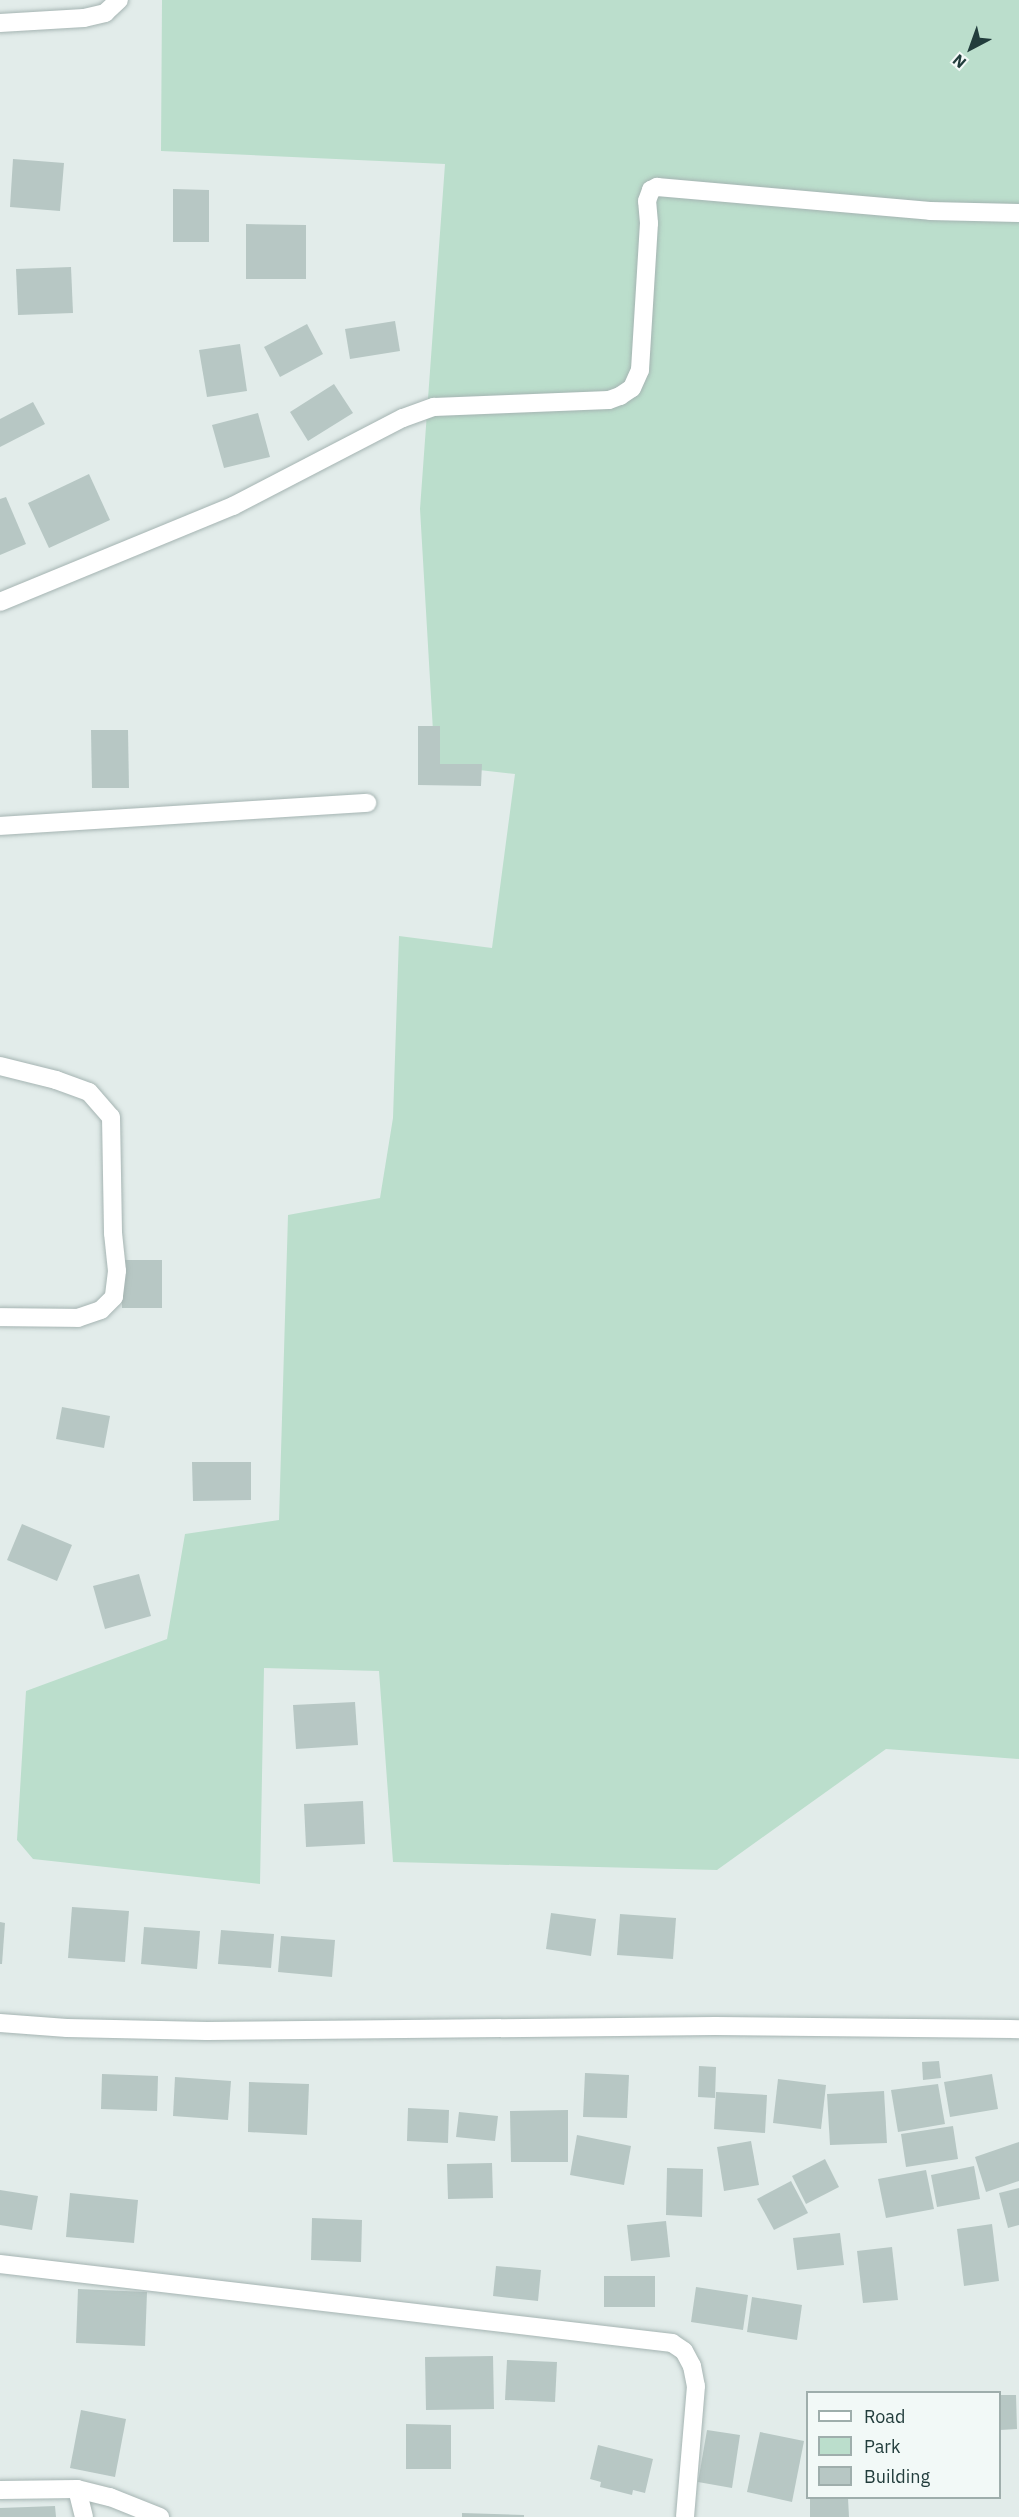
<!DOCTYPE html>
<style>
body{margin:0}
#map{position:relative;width:1019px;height:2517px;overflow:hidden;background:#e2ecea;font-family:"IBM Plex Sans",sans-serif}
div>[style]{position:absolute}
.green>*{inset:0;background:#bbdecc}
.building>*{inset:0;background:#b7c7c4}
.roads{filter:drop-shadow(0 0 2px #a5b4b2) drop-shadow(0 0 2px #a5b4b2)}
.minor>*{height:18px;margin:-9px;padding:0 9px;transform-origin:9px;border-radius:9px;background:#fff}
.secondary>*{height:18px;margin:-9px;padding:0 9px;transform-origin:9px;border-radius:9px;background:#fff}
span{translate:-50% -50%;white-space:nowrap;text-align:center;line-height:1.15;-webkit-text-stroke:6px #f2f9f7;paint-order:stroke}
.legend{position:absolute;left:806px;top:2391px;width:195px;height:108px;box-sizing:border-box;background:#f2f9f7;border:2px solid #9faeac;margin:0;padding:8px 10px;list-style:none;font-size:18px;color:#223d3c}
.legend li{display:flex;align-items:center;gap:12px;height:30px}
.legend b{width:30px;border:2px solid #9faeac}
.north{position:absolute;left:941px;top:18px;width:60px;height:60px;-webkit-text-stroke:4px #f2f9f7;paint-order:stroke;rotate:221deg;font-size:16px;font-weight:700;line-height:24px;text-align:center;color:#223d3c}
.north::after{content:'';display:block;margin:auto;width:21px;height:27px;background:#223d3c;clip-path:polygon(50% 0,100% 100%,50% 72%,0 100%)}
</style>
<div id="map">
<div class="green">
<i style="clip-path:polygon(162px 0,1019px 0,1019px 1759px,886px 1749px,717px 1870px,393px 1862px,379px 1671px,264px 1668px,260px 1884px,33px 1859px,17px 1840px,26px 1691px,167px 1639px,185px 1534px,279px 1520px,288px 1215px,380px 1198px,393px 1118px,399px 936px,492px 948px,515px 774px,435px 765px,420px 509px,445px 164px,161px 151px)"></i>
</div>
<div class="building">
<i style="clip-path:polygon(13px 159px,64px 163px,60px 211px,10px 207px)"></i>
<i style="clip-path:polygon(173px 189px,209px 190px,209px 242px,173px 242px)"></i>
<i style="clip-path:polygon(246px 224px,306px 225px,306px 279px,246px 279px)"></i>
<i style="clip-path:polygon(71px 267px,73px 313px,18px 315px,16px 269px)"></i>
<i style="clip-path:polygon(395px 321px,400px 351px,350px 359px,345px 329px)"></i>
<i style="clip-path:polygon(307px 324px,323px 354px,280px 377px,264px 347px)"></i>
<i style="clip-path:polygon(240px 344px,247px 391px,207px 397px,199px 350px)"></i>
<i style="clip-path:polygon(334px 384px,353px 413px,308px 441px,290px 412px)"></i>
<i style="clip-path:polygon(33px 402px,45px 424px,0 447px,0 419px)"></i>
<i style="clip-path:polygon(258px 413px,270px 457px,224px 468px,212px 425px)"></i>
<i style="clip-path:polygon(89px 474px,110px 520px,49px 548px,28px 503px)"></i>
<i style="clip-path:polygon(6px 497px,26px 544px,0 555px,0 499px)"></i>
<i style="clip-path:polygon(418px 726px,440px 726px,440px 764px,482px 764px,481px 786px,418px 785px)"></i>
<i style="clip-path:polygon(91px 730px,128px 730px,129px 788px,92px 788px)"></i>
<i style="clip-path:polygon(121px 1260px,162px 1260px,162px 1308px,122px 1308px)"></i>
<i style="clip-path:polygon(62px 1407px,110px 1416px,104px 1448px,56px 1439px)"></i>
<i style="clip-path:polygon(192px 1462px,251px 1462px,251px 1500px,193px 1501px)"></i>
<i style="clip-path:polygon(22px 1524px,72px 1545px,57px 1581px,7px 1560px)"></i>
<i style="clip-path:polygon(139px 1574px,151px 1616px,105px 1629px,93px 1586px)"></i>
<i style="clip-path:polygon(355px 1702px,358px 1745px,296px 1749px,293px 1705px)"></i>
<i style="clip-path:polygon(363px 1801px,365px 1844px,306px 1847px,304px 1804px)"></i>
<i style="clip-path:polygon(72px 1907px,129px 1911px,125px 1962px,68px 1958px)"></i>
<i style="clip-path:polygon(551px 1913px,596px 1919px,591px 1956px,546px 1949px)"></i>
<i style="clip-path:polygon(620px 1914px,676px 1918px,673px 1959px,617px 1955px)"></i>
<i style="clip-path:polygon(0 1922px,5px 1923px,2px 1964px,0 1964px)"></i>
<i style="clip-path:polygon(144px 1927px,200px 1931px,197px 1969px,141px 1964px)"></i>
<i style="clip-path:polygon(221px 1930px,274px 1934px,271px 1968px,218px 1964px)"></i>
<i style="clip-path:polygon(281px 1936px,335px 1940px,332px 1977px,278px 1972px)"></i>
<i style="clip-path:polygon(939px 2061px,941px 2078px,923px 2080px,922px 2062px)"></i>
<i style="clip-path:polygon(699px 2066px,716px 2067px,715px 2098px,698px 2097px)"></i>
<i style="clip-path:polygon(585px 2073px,629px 2075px,627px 2118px,583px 2117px)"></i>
<i style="clip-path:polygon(102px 2074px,158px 2076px,157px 2111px,101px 2109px)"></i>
<i style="clip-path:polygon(992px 2074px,998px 2109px,950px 2117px,944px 2082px)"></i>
<i style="clip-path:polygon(175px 2077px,231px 2081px,228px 2120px,173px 2116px)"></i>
<i style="clip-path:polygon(778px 2079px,826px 2085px,821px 2129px,773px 2123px)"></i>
<i style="clip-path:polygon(249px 2082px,309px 2084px,307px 2135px,248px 2132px)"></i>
<i style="clip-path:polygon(938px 2084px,945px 2124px,898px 2132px,891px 2090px)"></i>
<i style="clip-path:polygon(884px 2091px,887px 2143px,830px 2145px,827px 2094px)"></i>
<i style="clip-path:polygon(716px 2092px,767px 2095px,765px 2133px,714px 2129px)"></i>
<i style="clip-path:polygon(408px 2108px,449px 2110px,448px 2143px,407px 2141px)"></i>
<i style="clip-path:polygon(568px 2110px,568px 2162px,511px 2162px,510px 2111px)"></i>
<i style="clip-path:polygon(459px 2112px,498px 2116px,495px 2141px,456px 2137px)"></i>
<i style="clip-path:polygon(953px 2126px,958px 2159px,906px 2167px,901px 2134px)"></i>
<i style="clip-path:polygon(577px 2135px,631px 2146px,624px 2185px,570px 2175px)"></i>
<i style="clip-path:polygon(751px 2141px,759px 2185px,724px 2191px,717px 2147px)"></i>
<i style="clip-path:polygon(1019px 2142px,1019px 2181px,986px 2192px,975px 2157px)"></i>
<i style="clip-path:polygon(825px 2159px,839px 2187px,806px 2204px,792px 2176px)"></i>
<i style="clip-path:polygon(492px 2163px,493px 2198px,448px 2199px,447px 2164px)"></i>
<i style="clip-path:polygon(974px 2166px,980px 2199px,937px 2207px,931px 2175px)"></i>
<i style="clip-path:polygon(667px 2168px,703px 2169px,702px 2217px,666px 2215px)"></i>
<i style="clip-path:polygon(926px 2170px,934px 2209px,886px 2218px,878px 2179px)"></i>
<i style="clip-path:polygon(791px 2181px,808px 2213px,774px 2230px,757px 2199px)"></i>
<i style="clip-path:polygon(1019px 2188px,1019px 2225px,1008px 2228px,999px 2193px)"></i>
<i style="clip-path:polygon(0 2190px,38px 2196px,32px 2230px,0 2225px)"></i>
<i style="clip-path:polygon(70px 2193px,138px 2200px,134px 2243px,66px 2237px)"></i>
<i style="clip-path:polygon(312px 2218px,362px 2220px,361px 2262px,311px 2260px)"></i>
<i style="clip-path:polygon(666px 2221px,670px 2257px,631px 2261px,627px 2225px)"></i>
<i style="clip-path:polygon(992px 2224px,999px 2281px,964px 2286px,957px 2229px)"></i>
<i style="clip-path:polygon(840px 2233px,844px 2265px,797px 2270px,793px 2238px)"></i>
<i style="clip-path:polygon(892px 2247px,898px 2300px,863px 2303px,857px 2251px)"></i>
<i style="clip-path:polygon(496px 2266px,541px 2270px,538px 2301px,493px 2296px)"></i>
<i style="clip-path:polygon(604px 2276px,655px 2276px,655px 2307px,604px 2307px)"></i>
<i style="clip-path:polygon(696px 2287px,748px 2295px,743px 2330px,691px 2322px)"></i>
<i style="clip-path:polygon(78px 2289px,147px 2292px,145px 2346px,76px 2343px)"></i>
<i style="clip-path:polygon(752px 2297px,802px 2305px,797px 2340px,747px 2332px)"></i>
<i style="clip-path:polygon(493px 2356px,494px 2409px,426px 2410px,425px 2357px)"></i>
<i style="clip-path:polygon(507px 2360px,557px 2362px,555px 2402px,505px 2400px)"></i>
<i style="clip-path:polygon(1000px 2395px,1016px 2395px,1017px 2429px,1000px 2430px)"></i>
<i style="clip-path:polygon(81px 2410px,126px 2419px,115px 2477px,70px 2468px)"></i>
<i style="clip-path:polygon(406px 2424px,451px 2425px,451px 2469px,406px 2469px)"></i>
<i style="clip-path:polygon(707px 2430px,740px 2435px,732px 2488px,698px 2482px)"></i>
<i style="clip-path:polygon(760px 2432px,804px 2441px,792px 2502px,747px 2492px)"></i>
<i style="clip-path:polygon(598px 2445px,653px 2459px,645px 2493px,633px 2490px,632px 2495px,600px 2487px,601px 2482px,590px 2479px)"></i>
<i style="clip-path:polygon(810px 2498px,848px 2498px,849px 2517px,810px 2517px)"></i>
<i style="clip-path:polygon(55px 2506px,56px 2517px,0 2517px,0 2508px)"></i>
<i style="clip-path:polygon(462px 2513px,524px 2515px,524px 2517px,462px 2517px)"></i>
</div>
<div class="roads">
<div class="minor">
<i style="left:0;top:23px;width:84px;rotate:-3.4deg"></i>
<i style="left:84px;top:18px;width:22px;rotate:-13deg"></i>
<i style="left:105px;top:13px;width:19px;rotate:-43deg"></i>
<i style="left:0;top:602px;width:252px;rotate:-22.4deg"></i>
<i style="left:233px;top:506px;width:191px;rotate:-27.4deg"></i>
<i style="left:403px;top:418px;width:33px;rotate:-20deg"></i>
<i style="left:434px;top:407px;width:175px;rotate:-2.3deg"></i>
<i style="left:609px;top:400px;width:12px;rotate:-20deg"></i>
<i style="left:620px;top:396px;width:14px;rotate:-34deg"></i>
<i style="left:632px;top:388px;width:20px;rotate:-66deg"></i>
<i style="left:640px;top:370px;width:147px;rotate:-86.5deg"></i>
<i style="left:649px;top:223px;width:22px;rotate:-95deg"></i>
<i style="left:647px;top:201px;width:12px;rotate:-70deg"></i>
<i style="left:651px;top:190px;width:7px;rotate:-27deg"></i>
<i style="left:657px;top:187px;width:274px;rotate:5deg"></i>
<i style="left:930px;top:211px;width:89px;rotate:1.3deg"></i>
<i style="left:0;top:826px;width:368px;rotate:-3.6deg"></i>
<i style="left:0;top:1066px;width:58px;rotate:14deg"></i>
<i style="left:56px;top:1080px;width:35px;rotate:20deg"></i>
<i style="left:89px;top:1092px;width:33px;rotate:49deg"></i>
<i style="left:111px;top:1117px;width:116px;rotate:89deg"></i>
<i style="left:113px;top:1233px;width:38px;rotate:84deg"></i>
<i style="left:117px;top:1271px;width:26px;rotate:97deg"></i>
<i style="left:114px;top:1297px;width:18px;rotate:135deg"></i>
<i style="left:101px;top:1310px;width:24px;rotate:161deg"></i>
<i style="left:78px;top:1318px;width:78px;rotate:-179.3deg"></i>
<i style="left:0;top:2264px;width:677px;rotate:6.7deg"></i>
<i style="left:672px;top:2343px;width:14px;rotate:34deg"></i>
<i style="left:684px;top:2351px;width:17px;rotate:62deg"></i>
<i style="left:692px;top:2366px;width:20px;rotate:79deg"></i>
<i style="left:696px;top:2386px;width:131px;rotate:94.8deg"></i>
<i style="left:77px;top:2489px;width:29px;rotate:76deg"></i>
<i style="left:0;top:2490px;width:77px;rotate:-0.7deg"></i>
<i style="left:77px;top:2489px;width:34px;rotate:14deg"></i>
<i style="left:110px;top:2497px;width:54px;rotate:21.8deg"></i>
</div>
<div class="secondary">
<i style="left:0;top:2023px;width:67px;rotate:4.3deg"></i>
<i style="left:67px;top:2028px;width:140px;rotate:1.2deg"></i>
<i style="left:207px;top:2031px;width:508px;rotate:-0.56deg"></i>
<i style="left:715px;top:2026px;width:304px;rotate:0.6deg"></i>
</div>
</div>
<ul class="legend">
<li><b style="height:8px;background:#fff"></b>Road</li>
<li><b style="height:16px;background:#bbdecc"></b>Park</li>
<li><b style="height:16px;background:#b7c7c4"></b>Building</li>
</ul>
<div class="north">N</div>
</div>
